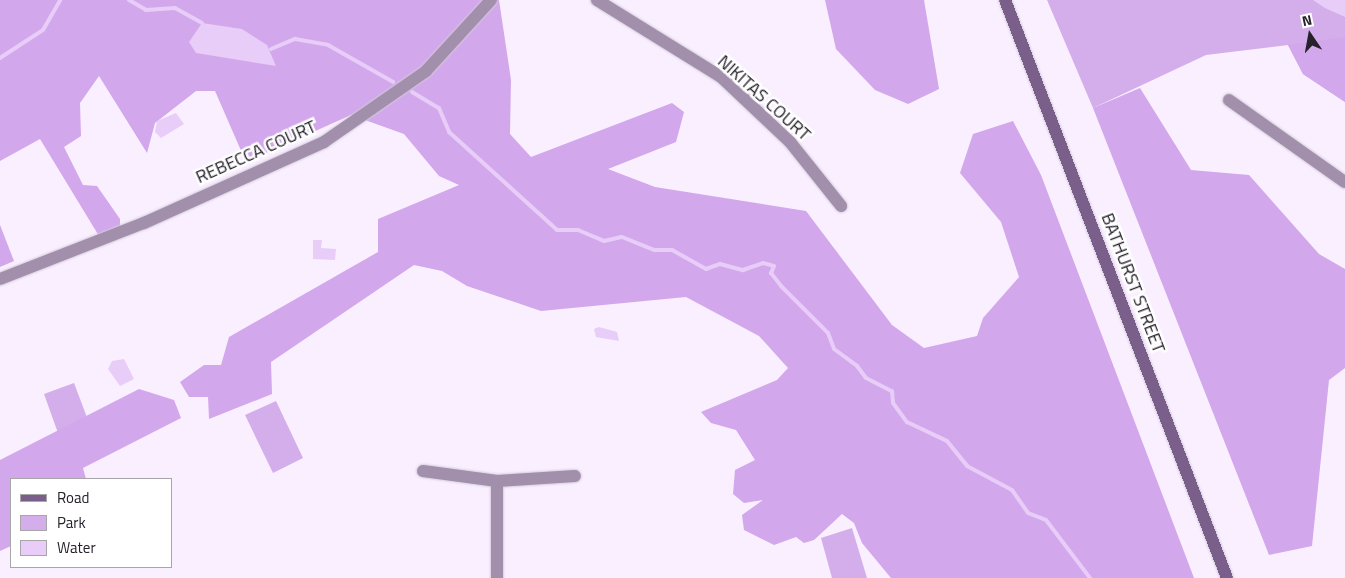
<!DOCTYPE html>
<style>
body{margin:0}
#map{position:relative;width:1345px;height:578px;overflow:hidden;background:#f9efff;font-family:"Titillium Web",sans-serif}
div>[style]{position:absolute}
.green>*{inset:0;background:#d4aeeb}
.forest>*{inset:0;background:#d2a7ec}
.water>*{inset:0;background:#e7cdf7}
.stream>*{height:4px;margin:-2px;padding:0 2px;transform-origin:2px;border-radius:2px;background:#e7cdf7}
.roads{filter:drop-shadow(0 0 1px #d3cad9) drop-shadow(0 0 1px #d3cad9)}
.minor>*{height:12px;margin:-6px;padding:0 6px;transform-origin:6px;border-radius:6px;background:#a18fac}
.secondary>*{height:12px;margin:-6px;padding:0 6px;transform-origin:6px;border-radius:6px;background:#795f89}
span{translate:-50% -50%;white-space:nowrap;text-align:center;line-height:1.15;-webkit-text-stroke:5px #fff;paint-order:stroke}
.street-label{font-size:18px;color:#27212b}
.legend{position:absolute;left:10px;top:478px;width:162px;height:90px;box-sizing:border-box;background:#fff;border:1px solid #a9a6aa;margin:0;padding:6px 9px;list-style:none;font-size:15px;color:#27212b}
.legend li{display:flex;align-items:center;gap:10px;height:25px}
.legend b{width:25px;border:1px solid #a9a6aa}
.north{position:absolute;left:1285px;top:10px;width:50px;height:50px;-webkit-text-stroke:4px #fff;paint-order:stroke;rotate:348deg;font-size:14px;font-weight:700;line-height:20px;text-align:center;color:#27212b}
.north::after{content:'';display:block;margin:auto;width:18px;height:22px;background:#27212b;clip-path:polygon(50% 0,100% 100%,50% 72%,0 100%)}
</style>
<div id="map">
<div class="green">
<i style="clip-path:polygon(1047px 0,1345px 0,1345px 102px,1303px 74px,1288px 45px,1206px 55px,1093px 108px)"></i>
<i style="clip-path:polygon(74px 383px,94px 436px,63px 447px,44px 394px)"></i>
<i style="clip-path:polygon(276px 401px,303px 458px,273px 473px,245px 415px)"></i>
<i style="clip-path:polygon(852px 528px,867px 578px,832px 578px,821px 538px)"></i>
</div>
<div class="forest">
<i style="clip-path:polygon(0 0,499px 0,511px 80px,510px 134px,531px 157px,672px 103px,684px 112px,676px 142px,608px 169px,655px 187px,806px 211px,892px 325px,924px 348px,977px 336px,983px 318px,1019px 277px,1001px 222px,960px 173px,973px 134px,1013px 121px,1041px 175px,1194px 578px,891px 578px,862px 543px,854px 523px,842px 514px,814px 540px,804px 543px,796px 537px,774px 545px,744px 530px,742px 515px,763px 500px,744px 503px,733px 494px,735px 470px,755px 460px,736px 430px,711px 423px,701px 412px,777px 380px,788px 368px,759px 336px,686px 297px,541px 311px,467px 286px,442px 271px,414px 265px,271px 362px,272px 394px,209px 419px,208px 397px,189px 397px,180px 382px,204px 365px,221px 365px,229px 337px,378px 252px,378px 219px,459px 185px,439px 176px,404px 134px,351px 115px,246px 162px,215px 91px,196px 91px,155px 123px,147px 153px,99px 76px,80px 103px,81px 136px,64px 147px,83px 185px,97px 186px,120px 219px,120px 226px,99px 236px,40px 139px,0 161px)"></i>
<i style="clip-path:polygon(825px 0,924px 0,939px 89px,908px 104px,875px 90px,836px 49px)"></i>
<i style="clip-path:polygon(1345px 37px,1345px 102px,1303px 74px,1288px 45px)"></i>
<i style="clip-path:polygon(1140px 88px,1191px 170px,1249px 175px,1319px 254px,1345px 269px,1345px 368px,1329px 380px,1312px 546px,1269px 555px,1093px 108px)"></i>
<i style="clip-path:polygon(0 225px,14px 261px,0 267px)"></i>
<i style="clip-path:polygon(139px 389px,174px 400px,181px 418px,83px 468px,86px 479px,11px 479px,11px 546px,0 551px,0 460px)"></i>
</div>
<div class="water">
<i style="clip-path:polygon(1313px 0,1345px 0,1345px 17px,1325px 8px)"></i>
<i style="clip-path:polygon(202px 23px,242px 29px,267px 45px,276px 66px,196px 53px,189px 42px)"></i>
<i style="clip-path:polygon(176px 113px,184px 124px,161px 138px,155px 132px,157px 121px)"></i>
<i style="clip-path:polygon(313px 240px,322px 240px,321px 248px,336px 249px,335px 260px,313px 259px)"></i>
<i style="clip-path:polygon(599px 327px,617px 332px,619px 341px,596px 337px,594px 329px)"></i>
<i style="clip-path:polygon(124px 359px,134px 379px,120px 386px,108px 369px,112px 361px)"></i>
</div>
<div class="stream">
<i style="left:129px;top:0;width:20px;rotate:30deg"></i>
<i style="left:146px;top:10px;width:29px;rotate:-4deg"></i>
<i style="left:175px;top:8px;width:31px;rotate:29deg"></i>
<i style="left:271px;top:49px;width:26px;rotate:-23deg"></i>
<i style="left:295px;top:39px;width:34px;rotate:10deg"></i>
<i style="left:328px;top:45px;width:75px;rotate:29.6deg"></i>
<i style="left:0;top:58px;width:51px;rotate:-33.1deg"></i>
<i style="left:43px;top:30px;width:34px;rotate:-60deg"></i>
<i style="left:412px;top:92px;width:31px;rotate:31deg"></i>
<i style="left:439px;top:108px;width:26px;rotate:67deg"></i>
<i style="left:449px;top:132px;width:146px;rotate:42.2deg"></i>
<i style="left:557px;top:230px;width:21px"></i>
<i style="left:578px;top:230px;width:28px;rotate:23deg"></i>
<i style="left:604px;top:241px;width:18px;rotate:-13deg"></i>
<i style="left:622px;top:237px;width:35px;rotate:22deg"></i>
<i style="left:655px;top:250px;width:17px"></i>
<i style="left:672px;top:250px;width:39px;rotate:29deg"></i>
<i style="left:706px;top:269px;width:15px;rotate:-20deg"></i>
<i style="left:720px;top:264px;width:24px;rotate:15deg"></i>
<i style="left:743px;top:270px;width:21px;rotate:-19deg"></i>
<i style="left:763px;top:263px;width:11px;rotate:15deg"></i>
<i style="left:774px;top:266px;width:8px;rotate:113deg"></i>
<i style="left:771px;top:273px;width:16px;rotate:52deg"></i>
<i style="left:781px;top:286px;width:66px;rotate:45deg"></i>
<i style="left:828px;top:333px;width:17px;rotate:69deg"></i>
<i style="left:834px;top:349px;width:29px;rotate:36deg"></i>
<i style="left:857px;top:366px;width:15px;rotate:53deg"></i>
<i style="left:866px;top:378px;width:29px;rotate:27deg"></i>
<i style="left:892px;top:391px;width:12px;rotate:85deg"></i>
<i style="left:893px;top:403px;width:24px;rotate:54deg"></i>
<i style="left:907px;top:422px;width:44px;rotate:25.4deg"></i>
<i style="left:947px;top:441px;width:32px;rotate:51deg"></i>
<i style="left:967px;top:466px;width:51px;rotate:28.1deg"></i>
<i style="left:1012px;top:490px;width:28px;rotate:55deg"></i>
<i style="left:1028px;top:513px;width:19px;rotate:21deg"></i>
<i style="left:1046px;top:520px;width:73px;rotate:52.8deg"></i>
</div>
<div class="roads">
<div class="minor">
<i style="left:597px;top:0;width:146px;rotate:31.8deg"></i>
<i style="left:721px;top:77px;width:95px;rotate:43.3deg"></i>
<i style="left:790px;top:142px;width:82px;rotate:51.4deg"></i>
<i style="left:1229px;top:100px;width:142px;rotate:35.3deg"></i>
<i style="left:0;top:279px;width:155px;rotate:-21.3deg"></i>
<i style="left:144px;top:223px;width:197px;rotate:-24.2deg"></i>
<i style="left:324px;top:142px;width:124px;rotate:-34.8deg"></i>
<i style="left:426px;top:71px;width:96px;rotate:-47.5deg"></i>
<i style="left:423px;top:471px;width:75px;rotate:7.7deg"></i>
<i style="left:497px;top:578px;width:97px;rotate:-90deg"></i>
<i style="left:497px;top:481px;width:78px;rotate:-3.7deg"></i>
</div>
<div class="secondary">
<i style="left:1005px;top:0;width:619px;rotate:68.99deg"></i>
</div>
</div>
<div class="street-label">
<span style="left:764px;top:98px;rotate:42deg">NIKITAS COURT</span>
<span style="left:256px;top:152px;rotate:-24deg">REBECCA COURT</span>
<span style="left:1133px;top:283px;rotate:69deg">BATHURST STREET</span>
</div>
<ul class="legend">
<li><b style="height:6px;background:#795f89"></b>Road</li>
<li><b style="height:14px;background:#d4aeeb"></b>Park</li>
<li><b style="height:14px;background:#e7cdf7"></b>Water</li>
</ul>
<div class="north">N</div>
</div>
